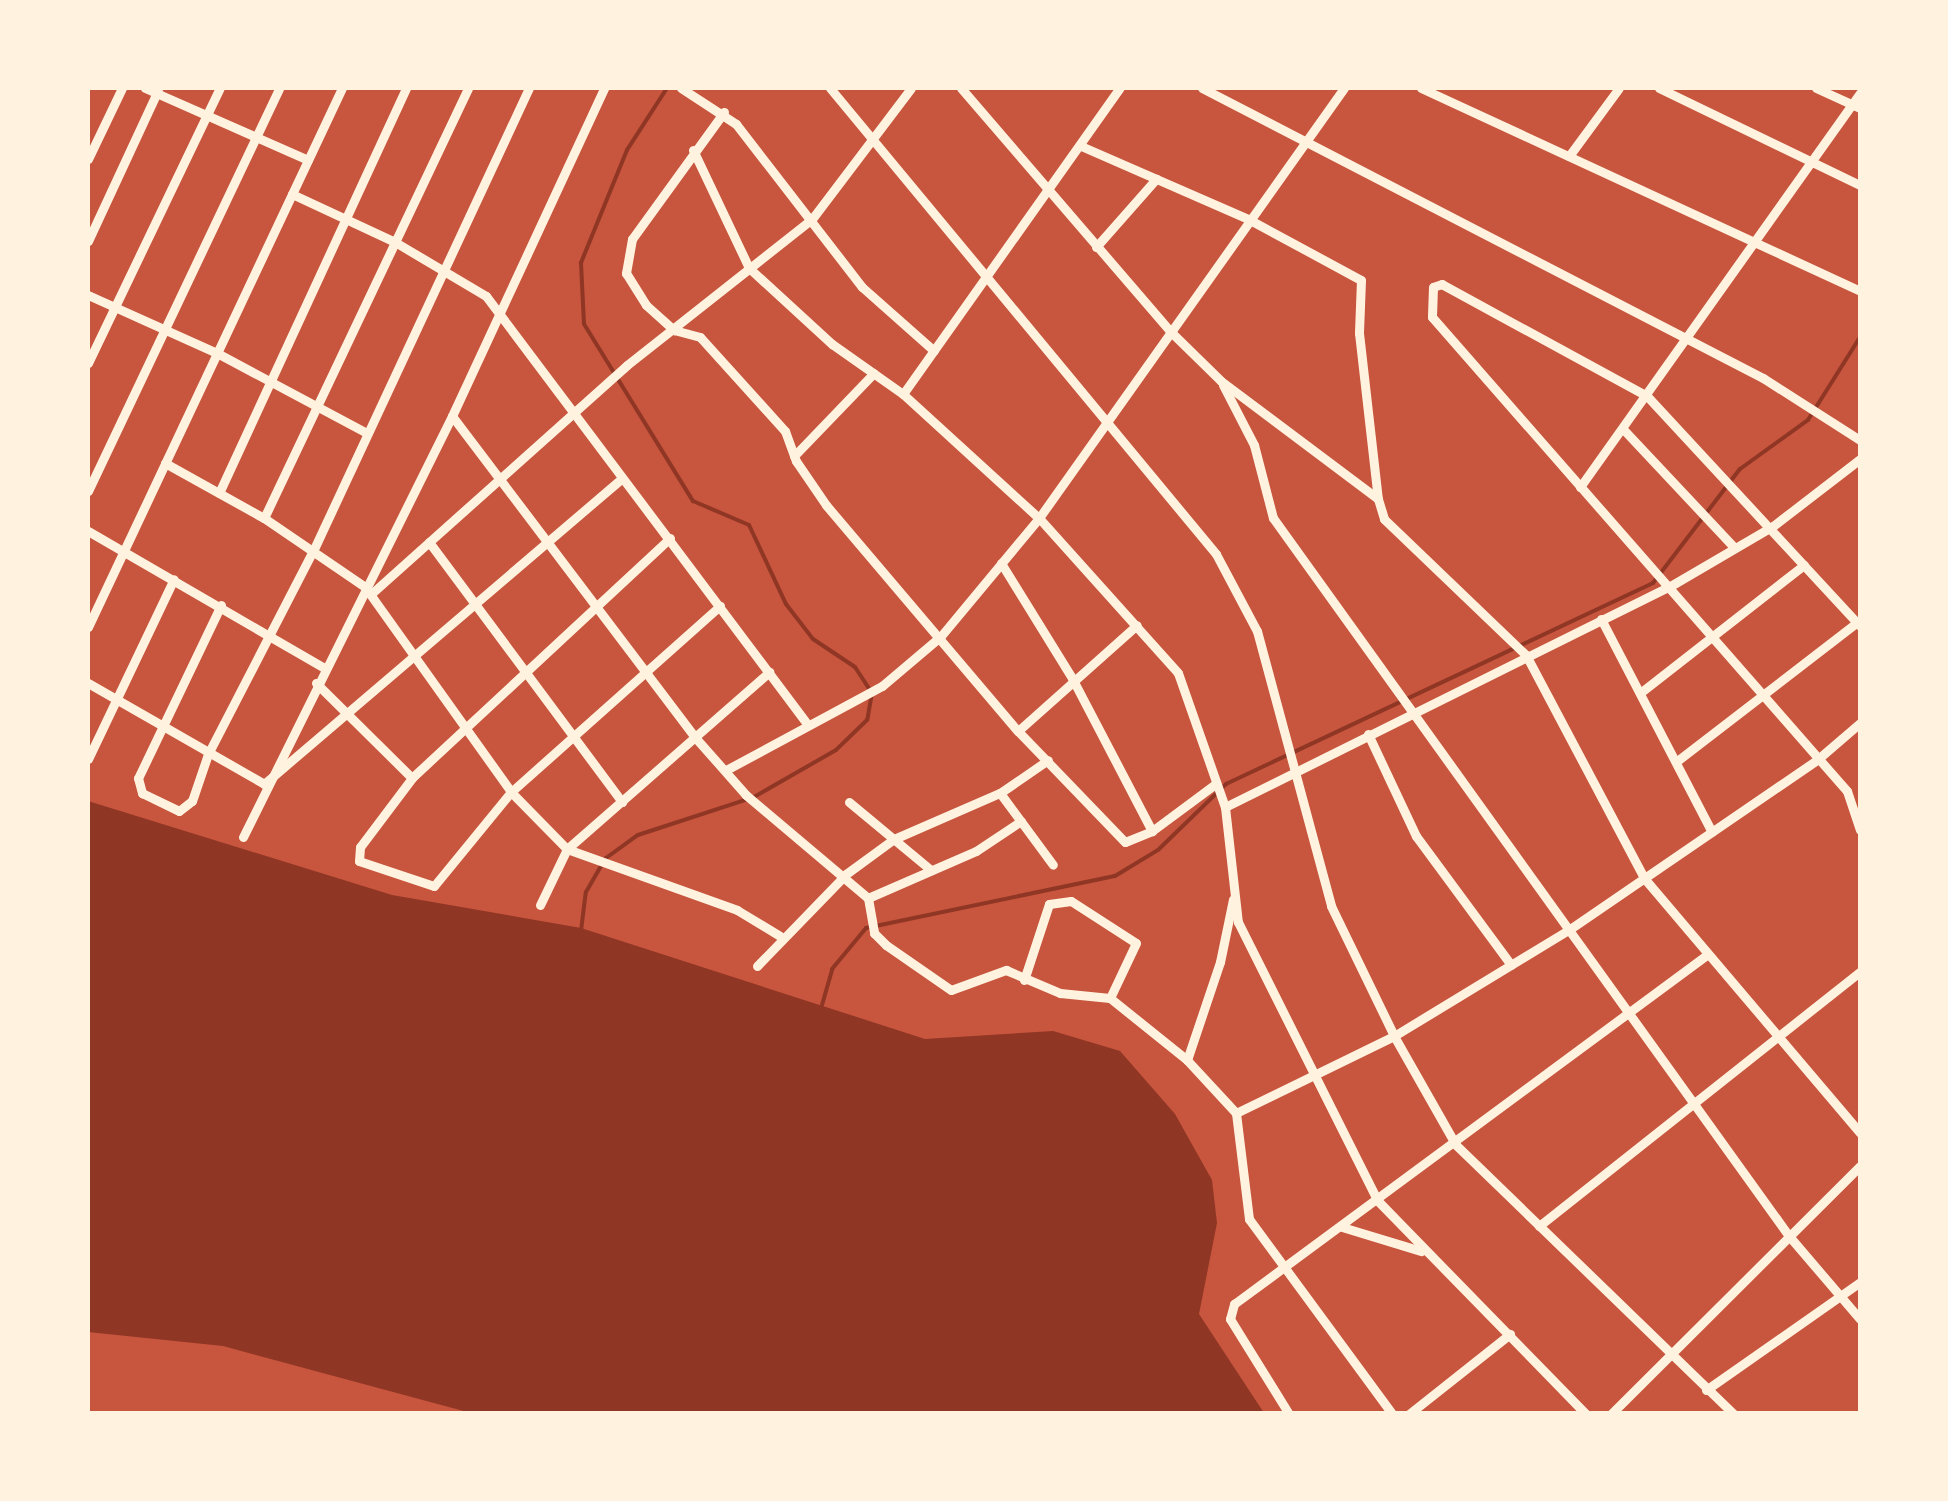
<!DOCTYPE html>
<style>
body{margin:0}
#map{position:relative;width:1948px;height:1501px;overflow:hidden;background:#c8553d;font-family:"Asap Condensed",sans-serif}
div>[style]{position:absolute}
.water>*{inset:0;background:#8f3625}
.stream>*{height:4px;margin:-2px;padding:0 2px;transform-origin:2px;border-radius:2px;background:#8f3625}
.minor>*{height:9px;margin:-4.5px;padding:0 4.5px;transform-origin:4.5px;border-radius:4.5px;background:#fff3e0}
span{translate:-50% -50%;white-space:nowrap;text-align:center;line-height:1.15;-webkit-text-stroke:10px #fff3e0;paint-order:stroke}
.frame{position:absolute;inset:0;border:90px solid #fff3e0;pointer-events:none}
</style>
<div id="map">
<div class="water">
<i style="clip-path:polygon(88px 801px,392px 895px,581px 928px,925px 1039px,1053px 1031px,1120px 1051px,1175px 1114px,1212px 1180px,1217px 1223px,1199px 1314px,1264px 1413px,471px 1413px,223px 1346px,88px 1332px)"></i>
</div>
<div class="stream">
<i style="left:667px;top:88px;width:74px;rotate:122.8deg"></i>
<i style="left:627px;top:150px;width:122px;rotate:112.2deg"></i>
<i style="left:581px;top:263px;width:61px;rotate:87.2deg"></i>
<i style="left:584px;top:324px;width:208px;rotate:58.4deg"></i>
<i style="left:693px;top:501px;width:61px;rotate:23.2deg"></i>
<i style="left:749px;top:525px;width:87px;rotate:64.9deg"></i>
<i style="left:786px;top:604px;width:44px;rotate:52.4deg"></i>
<i style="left:813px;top:639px;width:50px;rotate:33.7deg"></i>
<i style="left:855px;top:667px;width:31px;rotate:57deg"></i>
<i style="left:872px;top:693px;width:27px;rotate:100deg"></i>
<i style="left:867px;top:720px;width:43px;rotate:135.9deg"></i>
<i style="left:836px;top:750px;width:95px;rotate:150.2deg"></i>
<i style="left:581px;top:931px;width:39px;rotate:-83deg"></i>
<i style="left:586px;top:892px;width:39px;rotate:-60deg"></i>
<i style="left:606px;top:858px;width:39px;rotate:-36deg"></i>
<i style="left:638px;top:835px;width:113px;rotate:-18.1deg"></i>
<i style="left:822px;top:1005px;width:37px;rotate:-74deg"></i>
<i style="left:832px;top:969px;width:53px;rotate:-50.3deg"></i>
<i style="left:866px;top:928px;width:254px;rotate:-11.8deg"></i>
<i style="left:1115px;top:876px;width:50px;rotate:-31.2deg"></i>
<i style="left:1158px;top:850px;width:95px;rotate:-44.1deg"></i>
<i style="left:1226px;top:784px;width:472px;rotate:-25.2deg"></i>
<i style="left:1653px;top:583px;width:143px;rotate:-52.7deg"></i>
<i style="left:1740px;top:469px;width:84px;rotate:-35.8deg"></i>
<i style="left:1808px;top:420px;width:98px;rotate:-57.9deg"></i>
</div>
<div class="minor">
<i style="left:145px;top:88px;width:178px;rotate:23.8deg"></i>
<i style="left:681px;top:88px;width:66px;rotate:33.2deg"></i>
<i style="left:736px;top:124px;width:206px;rotate:52.3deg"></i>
<i style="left:862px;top:287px;width:96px;rotate:41.6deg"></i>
<i style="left:830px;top:88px;width:605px;rotate:50.36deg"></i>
<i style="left:1216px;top:554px;width:87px;rotate:62deg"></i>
<i style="left:1257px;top:631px;width:285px;rotate:74.9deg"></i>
<i style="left:1331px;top:906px;width:144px;rotate:64.1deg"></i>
<i style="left:1394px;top:1036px;width:125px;rotate:60.4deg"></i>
<i style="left:1456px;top:1145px;width:387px;rotate:44.1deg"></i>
<i style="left:961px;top:88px;width:322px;rotate:49.3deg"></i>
<i style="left:1171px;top:332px;width:70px;rotate:44.4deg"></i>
<i style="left:1221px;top:381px;width:196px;rotate:36.9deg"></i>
<i style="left:1378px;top:499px;width:21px;rotate:73deg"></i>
<i style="left:1384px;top:519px;width:197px;rotate:43.8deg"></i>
<i style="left:1526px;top:655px;width:252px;rotate:62.1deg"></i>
<i style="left:1644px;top:878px;width:334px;rotate:49.7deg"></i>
<i style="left:1202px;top:88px;width:632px;rotate:27.34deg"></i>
<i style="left:1763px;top:378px;width:115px;rotate:32.6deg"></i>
<i style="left:1421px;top:88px;width:484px;rotate:24.8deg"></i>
<i style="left:1659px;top:88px;width:223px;rotate:25.8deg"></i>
<i style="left:1816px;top:88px;width:48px;rotate:24.4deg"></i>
<i style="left:724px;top:112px;width:157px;rotate:125.9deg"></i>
<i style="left:632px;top:239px;width:35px;rotate:100deg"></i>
<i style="left:626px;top:273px;width:38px;rotate:58deg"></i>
<i style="left:646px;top:305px;width:38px;rotate:42deg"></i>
<i style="left:674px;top:330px;width:27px;rotate:15deg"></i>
<i style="left:700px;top:337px;width:127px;rotate:47.9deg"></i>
<i style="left:785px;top:431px;width:32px;rotate:70deg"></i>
<i style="left:796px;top:461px;width:53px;rotate:55.7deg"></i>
<i style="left:826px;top:505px;width:297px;rotate:49.7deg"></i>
<i style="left:1018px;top:731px;width:154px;rotate:46.1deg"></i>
<i style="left:1125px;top:842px;width:29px;rotate:-22deg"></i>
<i style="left:1152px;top:831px;width:77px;rotate:-36.6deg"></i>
<i style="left:1081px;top:146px;width:184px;rotate:23.6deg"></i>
<i style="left:1250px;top:220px;width:126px;rotate:28.4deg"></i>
<i style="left:1361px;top:280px;width:53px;rotate:92.2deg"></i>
<i style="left:1359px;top:333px;width:167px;rotate:83.5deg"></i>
<i style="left:693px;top:150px;width:131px;rotate:64.6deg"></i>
<i style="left:749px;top:268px;width:113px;rotate:42.5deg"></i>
<i style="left:832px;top:344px;width:87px;rotate:35.2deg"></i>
<i style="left:903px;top:394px;width:184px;rotate:42.4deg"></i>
<i style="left:1039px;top:518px;width:208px;rotate:48.1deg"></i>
<i style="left:1178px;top:673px;width:142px;rotate:70.7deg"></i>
<i style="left:1225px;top:807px;width:116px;rotate:83.6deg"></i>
<i style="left:1238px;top:922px;width:311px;rotate:63.4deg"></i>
<i style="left:1377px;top:1200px;width:299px;rotate:45.7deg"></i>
<i style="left:1569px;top:156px;width:84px;rotate:-53.7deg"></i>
<i style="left:88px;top:159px;width:79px;rotate:-64.4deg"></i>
<i style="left:292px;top:194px;width:114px;rotate:25deg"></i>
<i style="left:395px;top:242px;width:106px;rotate:30.7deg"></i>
<i style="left:486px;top:296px;width:536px;rotate:53.11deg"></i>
<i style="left:88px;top:241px;width:166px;rotate:-65.1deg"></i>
<i style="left:1096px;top:247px;width:91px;rotate:-48.6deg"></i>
<i style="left:88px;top:295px;width:141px;rotate:24.2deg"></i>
<i style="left:217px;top:353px;width:168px;rotate:28.1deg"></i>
<i style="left:88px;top:363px;width:305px;rotate:-64.4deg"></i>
<i style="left:1223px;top:385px;width:68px;rotate:62.7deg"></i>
<i style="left:1254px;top:445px;width:75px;rotate:75.4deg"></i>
<i style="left:1273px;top:518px;width:884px;rotate:54.3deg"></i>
<i style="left:1789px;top:1236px;width:109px;rotate:49.5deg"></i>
<i style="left:903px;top:394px;width:375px;rotate:-54.7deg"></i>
<i style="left:452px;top:416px;width:400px;rotate:52.9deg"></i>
<i style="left:693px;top:735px;width:80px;rotate:48.5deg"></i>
<i style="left:746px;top:795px;width:160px;rotate:40.2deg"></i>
<i style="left:868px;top:898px;width:36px;rotate:80deg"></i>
<i style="left:874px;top:933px;width:17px;rotate:45deg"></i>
<i style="left:886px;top:945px;width:79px;rotate:34.7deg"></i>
<i style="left:951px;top:990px;width:59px;rotate:-20deg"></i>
<i style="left:1006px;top:970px;width:59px;rotate:23.1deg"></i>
<i style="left:1060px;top:993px;width:50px;rotate:5.7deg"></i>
<i style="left:1110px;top:998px;width:99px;rotate:38.8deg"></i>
<i style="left:1187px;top:1060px;width:72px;rotate:47.2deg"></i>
<i style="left:1236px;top:1113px;width:107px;rotate:83deg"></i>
<i style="left:1249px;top:1219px;width:242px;rotate:53.7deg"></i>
<i style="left:1623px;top:429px;width:162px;rotate:46.8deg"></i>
<i style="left:794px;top:456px;width:115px;rotate:-46.1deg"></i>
<i style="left:165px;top:463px;width:113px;rotate:29.1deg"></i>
<i style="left:264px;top:518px;width:122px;rotate:34.3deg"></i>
<i style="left:365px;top:587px;width:252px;rotate:54.5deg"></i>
<i style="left:511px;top:792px;width:80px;rotate:45.5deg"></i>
<i style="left:567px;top:849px;width:181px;rotate:19.7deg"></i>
<i style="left:737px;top:910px;width:50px;rotate:31.2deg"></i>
<i style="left:1580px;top:487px;width:483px;rotate:-54.6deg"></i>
<i style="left:88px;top:491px;width:446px;rotate:-64.6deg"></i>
<i style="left:219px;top:493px;width:446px;rotate:-65.2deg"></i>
<i style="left:264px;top:518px;width:476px;rotate:-64.6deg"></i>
<i style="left:88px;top:531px;width:273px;rotate:30.1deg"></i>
<i style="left:670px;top:538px;width:352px;rotate:137.1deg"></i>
<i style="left:412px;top:778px;width:86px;rotate:127deg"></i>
<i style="left:360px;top:847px;width:14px;rotate:94deg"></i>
<i style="left:359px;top:861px;width:79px;rotate:18.4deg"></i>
<i style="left:434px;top:886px;width:122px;rotate:-50.7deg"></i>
<i style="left:511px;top:792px;width:280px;rotate:-41.7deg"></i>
<i style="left:429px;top:542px;width:324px;rotate:53.4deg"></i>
<i style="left:1001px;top:563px;width:135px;rotate:58.3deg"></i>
<i style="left:1072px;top:678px;width:173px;rotate:62.4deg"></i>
<i style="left:371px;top:594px;width:343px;rotate:-41.8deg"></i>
<i style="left:627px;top:365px;width:236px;rotate:-38.3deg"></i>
<i style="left:812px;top:219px;width:164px;rotate:-52.9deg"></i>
<i style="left:221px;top:605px;width:192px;rotate:115.6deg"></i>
<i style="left:138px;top:778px;width:16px;rotate:75deg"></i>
<i style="left:142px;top:793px;width:41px;rotate:25.9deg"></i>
<i style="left:179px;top:811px;width:16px;rotate:-38deg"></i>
<i style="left:192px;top:801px;width:50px;rotate:-71.2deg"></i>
<i style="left:208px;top:754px;width:231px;rotate:-62.7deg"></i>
<i style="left:314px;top:549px;width:509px;rotate:-65deg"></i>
<i style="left:1601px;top:619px;width:240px;rotate:62.5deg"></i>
<i style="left:1860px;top:626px;width:313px;rotate:-132.8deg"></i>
<i style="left:1647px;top:396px;width:234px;rotate:-151.4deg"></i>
<i style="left:1442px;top:284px;width:9px;rotate:162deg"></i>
<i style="left:1433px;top:287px;width:30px;rotate:92deg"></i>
<i style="left:1432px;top:317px;width:630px;rotate:48.8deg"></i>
<i style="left:1847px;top:791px;width:41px;rotate:71.6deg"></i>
<i style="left:88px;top:627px;width:596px;rotate:-64.77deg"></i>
<i style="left:88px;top:683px;width:203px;rotate:29.8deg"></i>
<i style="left:264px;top:784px;width:470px;rotate:-40.5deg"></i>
<i style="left:316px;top:683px;width:135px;rotate:44.7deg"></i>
<i style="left:1640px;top:693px;width:208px;rotate:-38deg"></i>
<i style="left:1018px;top:731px;width:159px;rotate:-41.7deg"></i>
<i style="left:1368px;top:734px;width:113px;rotate:64.8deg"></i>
<i style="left:1416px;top:836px;width:160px;rotate:53.6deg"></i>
<i style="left:88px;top:759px;width:199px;rotate:-64.5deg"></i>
<i style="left:1677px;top:761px;width:231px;rotate:-37.6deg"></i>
<i style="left:726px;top:770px;width:177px;rotate:-28.3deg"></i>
<i style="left:882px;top:686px;width:77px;rotate:-40.3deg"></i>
<i style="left:941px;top:636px;width:153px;rotate:-50.3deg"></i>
<i style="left:1039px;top:518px;width:527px;rotate:-54.65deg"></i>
<i style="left:1000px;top:793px;width:89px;rotate:53.6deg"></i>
<i style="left:849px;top:802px;width:107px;rotate:39.7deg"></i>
<i style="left:1225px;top:807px;width:493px;rotate:-26.4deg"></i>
<i style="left:1667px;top:588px;width:123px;rotate:-30.3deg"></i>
<i style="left:1773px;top:526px;width:110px;rotate:-37.6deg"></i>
<i style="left:243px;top:837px;width:470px;rotate:-63.6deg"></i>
<i style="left:452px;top:416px;width:362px;rotate:-65.1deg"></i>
<i style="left:868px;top:898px;width:118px;rotate:-23.5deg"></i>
<i style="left:976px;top:851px;width:54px;rotate:-33.7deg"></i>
<i style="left:540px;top:905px;width:62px;rotate:-64.3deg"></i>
<i style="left:567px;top:849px;width:269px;rotate:-41.2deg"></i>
<i style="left:757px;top:966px;width:128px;rotate:-45.9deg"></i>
<i style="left:846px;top:874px;width:59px;rotate:-36.1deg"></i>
<i style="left:894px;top:839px;width:116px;rotate:-23.5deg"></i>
<i style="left:1000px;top:793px;width:58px;rotate:-34.5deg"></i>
<i style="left:1024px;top:980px;width:80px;rotate:-71.8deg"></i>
<i style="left:1049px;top:904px;width:22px;rotate:-8deg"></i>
<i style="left:1071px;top:901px;width:77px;rotate:32.9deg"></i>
<i style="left:1136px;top:943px;width:61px;rotate:115.3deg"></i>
<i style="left:1187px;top:1060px;width:103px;rotate:-71.4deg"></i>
<i style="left:1220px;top:962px;width:64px;rotate:-78.3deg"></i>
<i style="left:1236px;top:1113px;width:176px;rotate:-26deg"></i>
<i style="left:1394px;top:1036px;width:206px;rotate:-31.3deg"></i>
<i style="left:1570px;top:929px;width:301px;rotate:-34.4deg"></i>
<i style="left:1818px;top:759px;width:55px;rotate:-40.6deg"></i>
<i style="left:1539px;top:1226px;width:409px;rotate:-38.4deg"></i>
<i style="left:1342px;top:1227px;width:83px;rotate:16.9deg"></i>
<i style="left:1706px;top:1390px;width:188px;rotate:-35deg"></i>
<i style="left:1289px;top:1414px;width:112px;rotate:-121.8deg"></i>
<i style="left:1230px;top:1319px;width:16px;rotate:-75deg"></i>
<i style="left:1234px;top:1304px;width:589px;rotate:-36.44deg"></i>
<i style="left:1409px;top:1414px;width:129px;rotate:-38.4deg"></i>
<i style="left:1611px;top:1414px;width:351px;rotate:-44.9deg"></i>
</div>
<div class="frame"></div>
</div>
